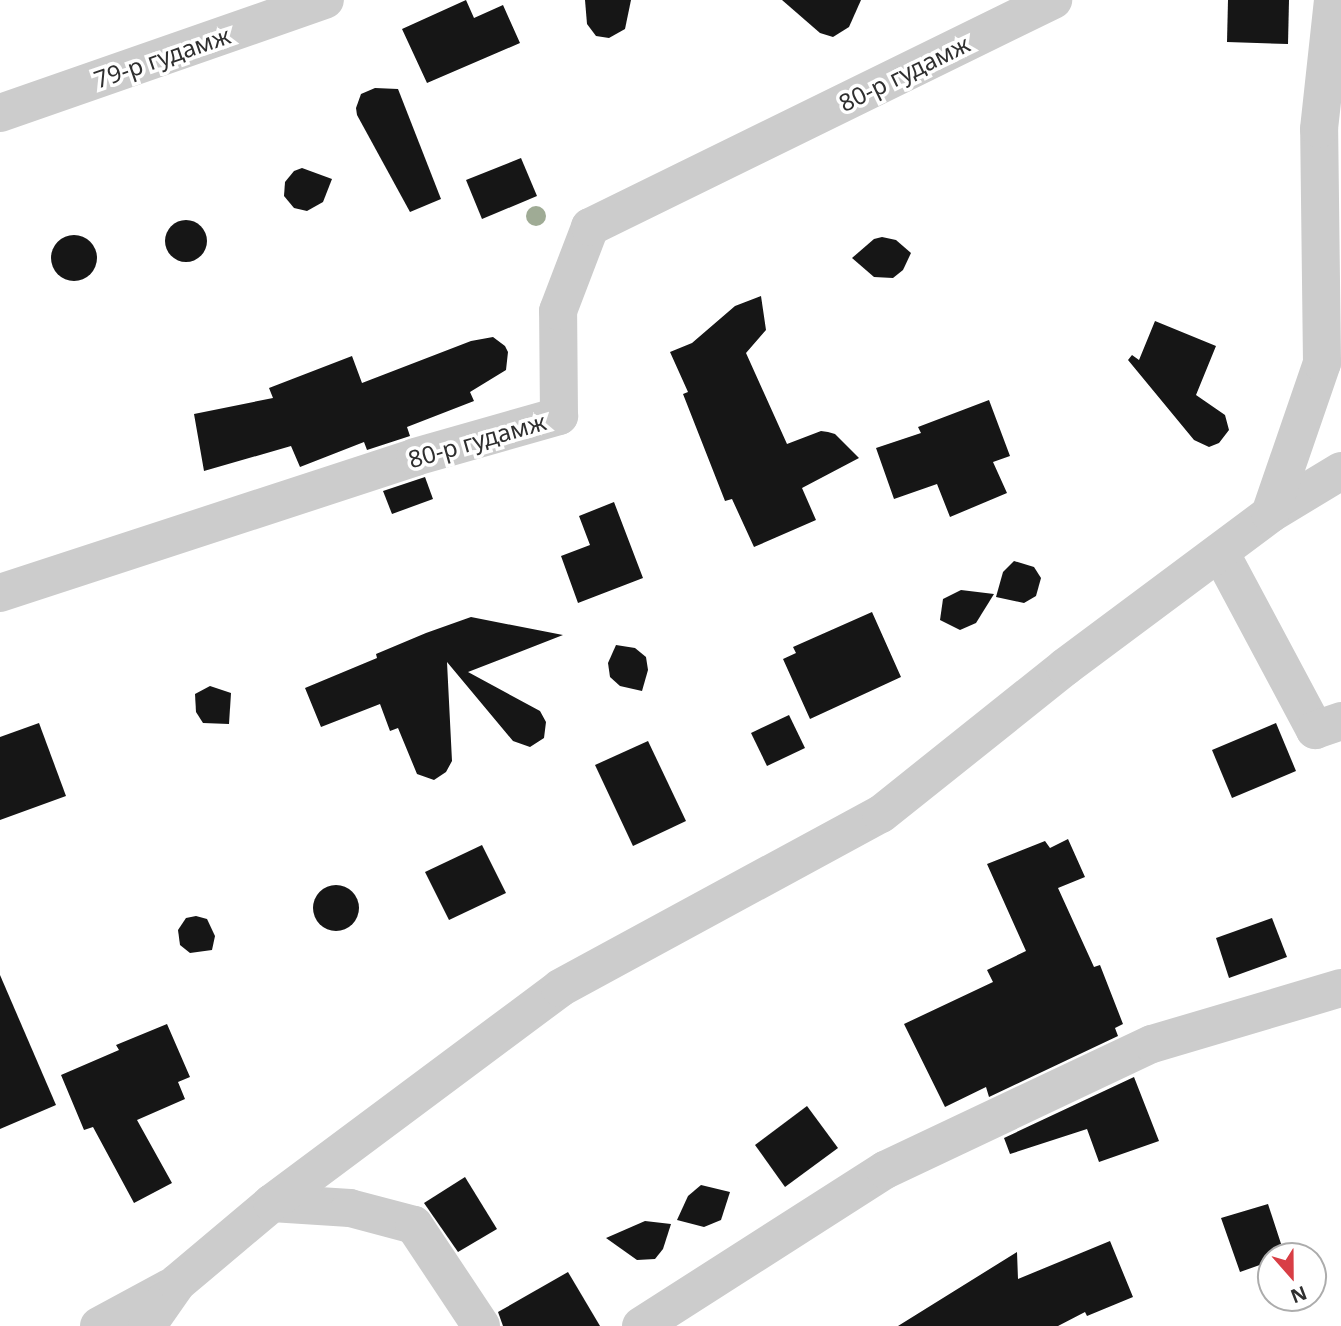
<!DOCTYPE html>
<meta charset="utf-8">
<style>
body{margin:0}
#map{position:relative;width:1341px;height:1326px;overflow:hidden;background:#fff;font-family:"Noto Sans",sans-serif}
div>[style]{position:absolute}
.building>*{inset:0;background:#161616}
.round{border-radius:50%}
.minor>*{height:38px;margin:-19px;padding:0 19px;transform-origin:19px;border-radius:19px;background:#ccc}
.trees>*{width:20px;height:20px;margin:-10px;border-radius:50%;background:#9fab95}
span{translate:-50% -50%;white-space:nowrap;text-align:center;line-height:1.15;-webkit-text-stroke:7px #fff;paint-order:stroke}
.street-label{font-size:24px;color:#2f2f2f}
.north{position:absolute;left:1257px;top:1242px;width:70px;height:70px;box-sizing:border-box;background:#fff;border:2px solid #acacac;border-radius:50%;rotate:159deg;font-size:19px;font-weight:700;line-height:28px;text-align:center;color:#2f2f2f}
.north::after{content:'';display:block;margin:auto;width:24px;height:32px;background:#d83e45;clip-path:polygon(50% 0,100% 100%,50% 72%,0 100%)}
</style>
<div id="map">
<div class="building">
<i style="clip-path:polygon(466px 0,474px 18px,503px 5px,520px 43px,427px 83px,402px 29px)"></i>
<i style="clip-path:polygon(585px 0,631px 0,625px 29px,609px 38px,596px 36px,587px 24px)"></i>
<i style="clip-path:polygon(782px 0,861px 0,849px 27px,833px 37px,820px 33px)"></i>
<i style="clip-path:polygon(1228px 0,1289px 0,1288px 44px,1227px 42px)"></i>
<i style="clip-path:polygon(375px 88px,398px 89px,441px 199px,410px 212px,357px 115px,356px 108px,361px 94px)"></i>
<i style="clip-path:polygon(521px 158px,537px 196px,482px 219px,466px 180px)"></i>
<i style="clip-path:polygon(302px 168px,332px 179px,323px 202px,307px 211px,294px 208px,284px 196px,285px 182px,294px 171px)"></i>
<i class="round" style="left:165px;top:220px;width:42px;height:42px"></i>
<i class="round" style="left:51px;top:235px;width:46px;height:46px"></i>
<i style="clip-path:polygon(882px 237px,896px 240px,911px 253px,903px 270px,893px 278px,874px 277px,852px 258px,874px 239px)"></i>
<i style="clip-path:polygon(761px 296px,766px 330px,746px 353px,787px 444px,821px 431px,828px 432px,835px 434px,859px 458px,802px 488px,816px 520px,754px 547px,732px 499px,725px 501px,683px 394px,688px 392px,670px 352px,692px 343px,735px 306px)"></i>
<i style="clip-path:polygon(1155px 321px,1216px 346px,1196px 395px,1225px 415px,1229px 430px,1219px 443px,1209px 447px,1194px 440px,1128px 360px,1132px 355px,1139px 360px)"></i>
<i style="clip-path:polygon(493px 337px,505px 346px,508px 352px,506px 370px,470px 392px,474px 401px,407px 427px,410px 436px,367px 450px,364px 442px,300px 467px,291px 446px,204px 471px,194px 414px,273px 398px,269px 388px,352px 356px,362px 383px,471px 341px)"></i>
<i style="clip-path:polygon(989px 400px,1010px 456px,993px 462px,1007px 493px,950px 517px,937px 484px,894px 499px,876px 448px,921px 433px,918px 427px)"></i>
<i style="clip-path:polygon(425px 477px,433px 499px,392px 514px,383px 491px)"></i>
<i style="clip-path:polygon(614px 502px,643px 578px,578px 603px,561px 556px,590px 545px,579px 516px)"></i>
<i style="clip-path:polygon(1014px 561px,1034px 567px,1041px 578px,1036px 596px,1024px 603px,996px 597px,1003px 572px)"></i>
<i style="clip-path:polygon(961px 590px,994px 594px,976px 623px,960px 630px,940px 620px,943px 599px)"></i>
<i style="clip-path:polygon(872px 612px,901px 677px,810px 719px,783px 659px,796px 653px,793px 647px)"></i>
<i style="clip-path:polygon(471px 617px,563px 635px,468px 672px,540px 711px,546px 722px,544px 738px,530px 747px,513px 741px,447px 662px,452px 761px,446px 772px,434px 780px,417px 774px,398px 728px,390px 731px,380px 704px,321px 727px,305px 688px,377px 658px,376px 654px,426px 633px)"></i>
<i style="clip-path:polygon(616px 645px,635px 648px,646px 657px,648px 670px,642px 691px,620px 686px,610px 677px,608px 663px)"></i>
<i style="clip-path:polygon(210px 686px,231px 693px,229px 724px,203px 723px,196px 712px,195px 694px)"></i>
<i style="clip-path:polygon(789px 715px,805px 748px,767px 766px,751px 733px)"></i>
<i style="clip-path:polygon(39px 723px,66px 796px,0 820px,0 737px)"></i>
<i style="clip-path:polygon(1276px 723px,1296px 771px,1232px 798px,1212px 750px)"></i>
<i style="clip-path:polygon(648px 741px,686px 821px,633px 846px,595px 765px)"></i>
<i style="clip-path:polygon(1068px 839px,1085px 877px,1058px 888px,1094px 967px,1100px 965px,1123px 1024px,1115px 1028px,1118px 1036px,989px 1097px,986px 1087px,945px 1107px,904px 1024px,993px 982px,987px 970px,1026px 951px,987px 864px,1045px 841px,1050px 848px)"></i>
<i style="clip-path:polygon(482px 845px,506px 893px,449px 920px,425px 872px)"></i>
<i class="round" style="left:313px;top:885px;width:46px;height:46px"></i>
<i style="clip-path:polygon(196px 916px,207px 919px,215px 936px,212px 950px,190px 953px,180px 945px,178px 930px,186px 918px)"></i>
<i style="clip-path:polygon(1272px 918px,1287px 957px,1229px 978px,1216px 938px)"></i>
<i style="clip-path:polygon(0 975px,56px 1105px,0 1129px)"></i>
<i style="clip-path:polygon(167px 1024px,190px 1077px,178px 1082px,185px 1099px,137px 1120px,172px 1183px,134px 1203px,93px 1127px,84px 1130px,61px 1075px,119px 1050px,116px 1045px)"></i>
<i style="clip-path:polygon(1134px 1077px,1159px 1141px,1099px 1162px,1087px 1129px,1010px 1154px,1004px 1138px)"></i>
<i style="clip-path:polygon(807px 1106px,838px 1148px,785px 1187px,755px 1145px)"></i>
<i style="clip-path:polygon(465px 1177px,497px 1229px,458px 1252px,424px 1203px)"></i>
<i style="clip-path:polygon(701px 1185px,730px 1192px,721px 1220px,704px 1227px,677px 1220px,688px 1196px)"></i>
<i style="clip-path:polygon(1268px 1204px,1285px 1256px,1271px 1256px,1271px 1261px,1240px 1272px,1221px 1218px)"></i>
<i style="clip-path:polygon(645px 1221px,671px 1224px,663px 1249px,655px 1259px,637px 1260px,606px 1238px)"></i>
<i style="clip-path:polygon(1110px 1241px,1133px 1297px,1087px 1316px,1085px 1312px,1058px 1326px,898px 1326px,1017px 1252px,1018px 1279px)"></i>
<i style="clip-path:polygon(568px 1272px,600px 1326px,503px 1326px,498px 1312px)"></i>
</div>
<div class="minor">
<i style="left:0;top:113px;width:344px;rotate:-19.2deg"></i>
<i style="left:1270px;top:514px;width:83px;rotate:-31.2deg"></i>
<i style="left:1220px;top:552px;width:202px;rotate:61.9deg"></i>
<i style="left:1315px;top:730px;width:28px;rotate:-19deg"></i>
<i style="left:0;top:593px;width:437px;rotate:-18.1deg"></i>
<i style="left:415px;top:457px;width:150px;rotate:-15.9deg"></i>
<i style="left:559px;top:416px;width:105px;rotate:-90.5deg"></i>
<i style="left:558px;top:311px;width:90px;rotate:-69.1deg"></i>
<i style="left:590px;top:227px;width:516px;rotate:-26.12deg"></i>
<i style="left:272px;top:1203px;width:78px;rotate:3.7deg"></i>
<i style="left:350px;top:1208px;width:66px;rotate:14.9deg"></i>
<i style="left:414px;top:1225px;width:121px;rotate:56.4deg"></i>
<i style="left:99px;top:1326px;width:80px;rotate:-28.5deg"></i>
<i style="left:147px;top:1326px;width:52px;rotate:-55.1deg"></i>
<i style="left:177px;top:1283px;width:124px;rotate:-40.1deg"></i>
<i style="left:272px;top:1203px;width:359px;rotate:-36.7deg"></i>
<i style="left:560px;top:988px;width:365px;rotate:-28.5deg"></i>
<i style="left:881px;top:814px;width:236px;rotate:-38.6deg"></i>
<i style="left:1065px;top:667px;width:256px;rotate:-36.7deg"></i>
<i style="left:1270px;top:514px;width:160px;rotate:-71deg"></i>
<i style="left:1322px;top:363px;width:234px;rotate:-90.7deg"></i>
<i style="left:1319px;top:129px;width:130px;rotate:-83.8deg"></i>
<i style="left:641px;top:1326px;width:290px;rotate:-32.6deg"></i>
<i style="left:885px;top:1170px;width:295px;rotate:-25.3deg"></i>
<i style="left:1152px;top:1044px;width:197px;rotate:-16.5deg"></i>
</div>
<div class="trees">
<i style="left:536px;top:216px"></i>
</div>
<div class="street-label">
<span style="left:162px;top:57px;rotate:-19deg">79-р гудамж</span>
<span style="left:904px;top:73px;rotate:-26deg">80-р гудамж</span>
<span style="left:477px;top:440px;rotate:-16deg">80-р гудамж</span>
</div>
<div class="north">N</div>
</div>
